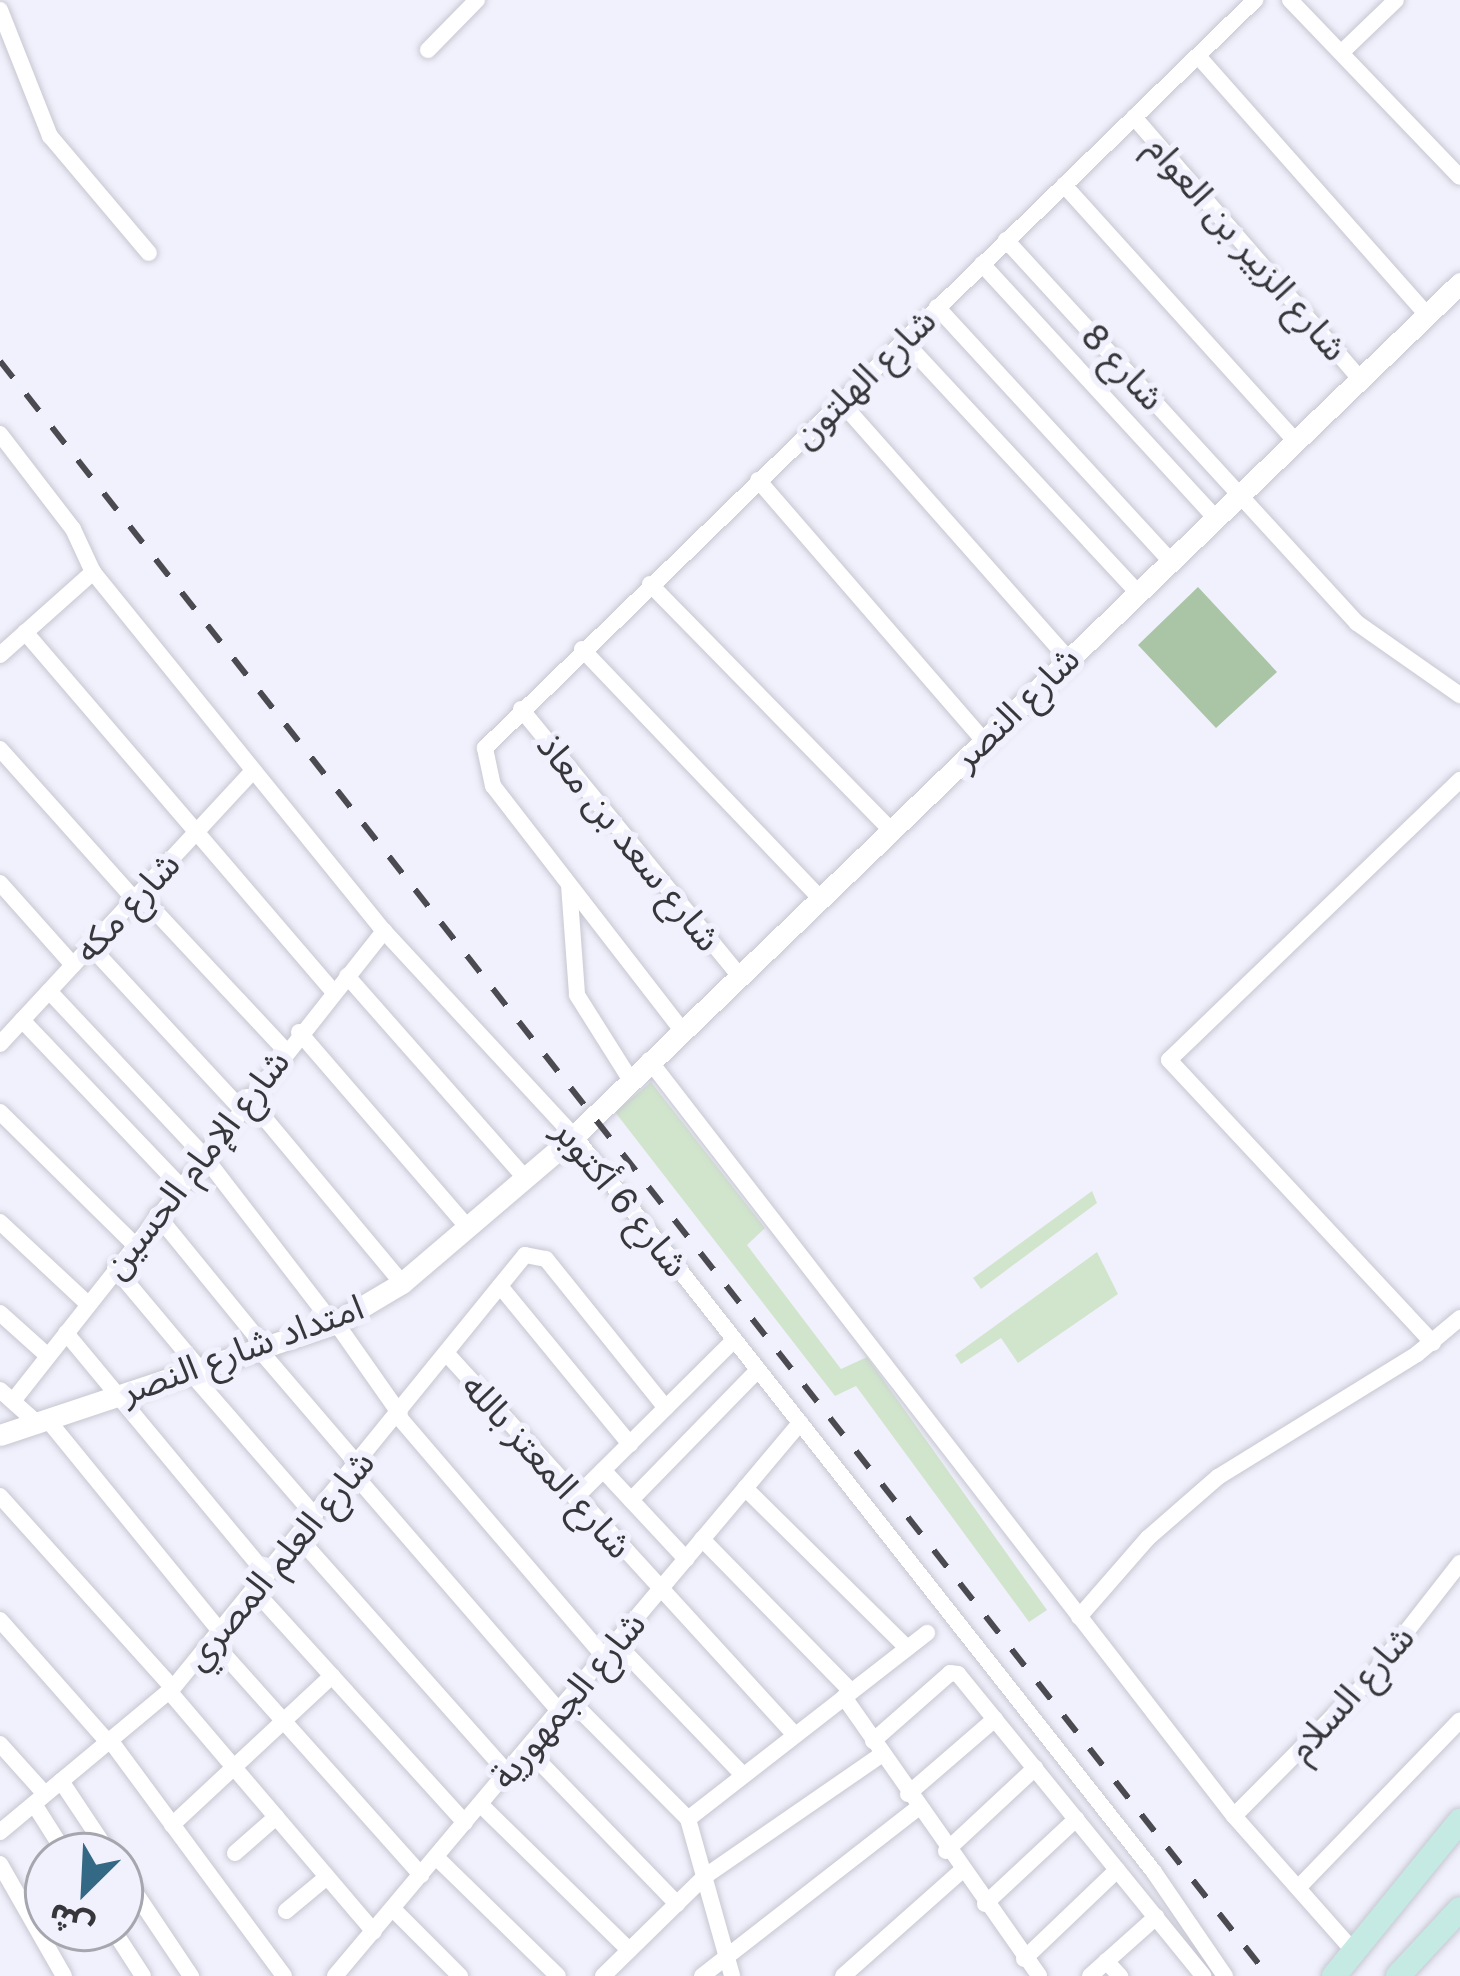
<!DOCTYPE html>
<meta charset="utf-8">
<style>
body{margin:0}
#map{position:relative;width:1460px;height:1976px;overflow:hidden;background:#f1f1fd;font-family:Inter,"Noto Sans Arabic",sans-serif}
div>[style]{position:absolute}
.green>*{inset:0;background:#d1e5cd}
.forest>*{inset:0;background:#aac5a5}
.roads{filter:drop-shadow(0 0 3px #c7c7d2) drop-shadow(0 0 3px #c7c7d2)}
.minor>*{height:16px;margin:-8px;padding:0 8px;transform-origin:8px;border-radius:8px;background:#fff}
.tertiary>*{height:21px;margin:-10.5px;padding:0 10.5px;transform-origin:10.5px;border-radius:10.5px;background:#fff}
.secondary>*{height:24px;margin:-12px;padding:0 12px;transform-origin:12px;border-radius:12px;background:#c4eae3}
.rail>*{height:6px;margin-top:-3px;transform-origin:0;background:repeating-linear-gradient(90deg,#4a4a50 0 21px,transparent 0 42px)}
span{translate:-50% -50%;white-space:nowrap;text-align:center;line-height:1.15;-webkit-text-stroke:12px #f1f1fd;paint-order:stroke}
.street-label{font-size:36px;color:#36363b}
.north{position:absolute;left:24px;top:1832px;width:120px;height:120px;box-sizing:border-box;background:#f1f1fd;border:3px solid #a6a6af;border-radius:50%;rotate:204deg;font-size:33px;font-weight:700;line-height:48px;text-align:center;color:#36363b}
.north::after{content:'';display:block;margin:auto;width:42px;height:54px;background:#346985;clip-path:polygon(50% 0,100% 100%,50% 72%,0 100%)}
</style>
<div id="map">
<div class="green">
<i style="clip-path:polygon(651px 1082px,765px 1228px,747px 1245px,841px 1369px,867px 1357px,1047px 1610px,1029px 1622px,856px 1386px,835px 1396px,615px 1112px)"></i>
<i style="clip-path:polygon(1092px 1191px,1097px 1203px,981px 1289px,973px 1278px)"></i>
<i style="clip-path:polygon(1097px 1252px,1118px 1294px,1018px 1363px,1001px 1338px,961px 1364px,955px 1355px)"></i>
</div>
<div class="forest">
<i style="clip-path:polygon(1198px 587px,1277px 672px,1216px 728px,1138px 645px)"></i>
</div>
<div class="roads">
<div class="minor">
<i style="left:1290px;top:0;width:245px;rotate:46.2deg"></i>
<i style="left:0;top:10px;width:136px;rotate:68.4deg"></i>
<i style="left:50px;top:136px;width:153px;rotate:49.8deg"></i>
<i style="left:428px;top:50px;width:70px;rotate:-45.6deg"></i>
<i style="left:1341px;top:53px;width:76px;rotate:-43.9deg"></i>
<i style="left:1198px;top:56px;width:346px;rotate:48.5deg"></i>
<i style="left:1134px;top:117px;width:346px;rotate:49.2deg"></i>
<i style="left:1064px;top:185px;width:345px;rotate:47.9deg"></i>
<i style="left:1006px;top:240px;width:520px;rotate:47.5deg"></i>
<i style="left:1357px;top:623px;width:126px;rotate:35deg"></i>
<i style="left:982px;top:264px;width:344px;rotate:47.4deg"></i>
<i style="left:937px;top:307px;width:344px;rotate:47.4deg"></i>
<i style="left:903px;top:340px;width:344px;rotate:47.1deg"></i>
<i style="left:840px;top:401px;width:344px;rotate:48.5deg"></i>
<i style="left:0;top:434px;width:120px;rotate:52.5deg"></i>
<i style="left:73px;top:529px;width:47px;rotate:65.1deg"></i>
<i style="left:93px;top:572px;width:462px;rotate:51deg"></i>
<i style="left:384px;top:931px;width:280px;rotate:47.2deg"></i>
<i style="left:574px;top:1136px;width:937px;rotate:51.76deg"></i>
<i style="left:1154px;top:1872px;width:126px;rotate:55.7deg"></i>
<i style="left:758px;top:480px;width:344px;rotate:49.1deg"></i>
<i style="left:650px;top:584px;width:343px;rotate:45.6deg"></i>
<i style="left:25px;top:632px;width:473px;rotate:49.4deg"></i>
<i style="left:582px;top:649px;width:343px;rotate:46.3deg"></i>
<i style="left:0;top:655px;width:125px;rotate:-41.7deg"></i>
<i style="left:521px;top:709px;width:343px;rotate:50.7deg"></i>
<i style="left:0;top:749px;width:201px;rotate:48.2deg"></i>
<i style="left:0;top:883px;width:110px;rotate:48.3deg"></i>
<i style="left:569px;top:885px;width:110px;rotate:85.8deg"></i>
<i style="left:577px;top:995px;width:99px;rotate:57.8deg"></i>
<i style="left:139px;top:894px;width:214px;rotate:46.9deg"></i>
<i style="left:90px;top:946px;width:219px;rotate:47.2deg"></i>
<i style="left:347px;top:976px;width:269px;rotate:48.6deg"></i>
<i style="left:49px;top:991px;width:225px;rotate:46.8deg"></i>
<i style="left:203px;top:1155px;width:213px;rotate:52.4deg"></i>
<i style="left:22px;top:1020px;width:228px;rotate:46.4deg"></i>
<i style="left:681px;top:1029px;width:307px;rotate:-127.7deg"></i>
<i style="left:493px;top:786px;width:39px;rotate:-102deg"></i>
<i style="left:485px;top:748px;width:1074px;rotate:-44.17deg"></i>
<i style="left:299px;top:1032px;width:259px;rotate:49.2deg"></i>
<i style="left:0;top:1044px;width:372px;rotate:-47.2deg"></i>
<i style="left:649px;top:1060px;width:956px;rotate:52.27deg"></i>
<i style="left:1234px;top:1816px;width:183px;rotate:48.5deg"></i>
<i style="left:247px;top:1097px;width:242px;rotate:50.2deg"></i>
<i style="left:0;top:1112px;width:188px;rotate:44.6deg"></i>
<i style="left:157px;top:1215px;width:168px;rotate:50.8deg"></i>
<i style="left:0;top:1222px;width:120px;rotate:43deg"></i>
<i style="left:115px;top:1268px;width:129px;rotate:50deg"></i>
<i style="left:500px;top:1286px;width:205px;rotate:50.6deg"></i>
<i style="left:0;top:1313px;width:64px;rotate:41.9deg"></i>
<i style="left:336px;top:1323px;width:111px;rotate:54.9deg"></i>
<i style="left:66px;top:1333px;width:315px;rotate:50.3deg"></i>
<i style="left:1433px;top:1343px;width:387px;rotate:-133deg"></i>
<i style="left:1169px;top:1060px;width:404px;rotate:-43.9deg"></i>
<i style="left:257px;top:1347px;width:155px;rotate:49.4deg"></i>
<i style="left:447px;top:1354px;width:516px;rotate:47.59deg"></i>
<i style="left:189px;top:1371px;width:192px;rotate:49deg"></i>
<i style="left:0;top:1390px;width:50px;rotate:41.7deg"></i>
<i style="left:13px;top:1401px;width:599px;rotate:-51.71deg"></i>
<i style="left:398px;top:1416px;width:316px;rotate:49.4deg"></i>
<i style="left:47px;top:1419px;width:274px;rotate:50.8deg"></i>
<i style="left:603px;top:1470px;width:122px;rotate:47deg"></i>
<i style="left:352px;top:1472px;width:316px;rotate:49.1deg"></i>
<i style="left:745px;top:1488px;width:228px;rotate:44.6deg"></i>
<i style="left:0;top:1496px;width:258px;rotate:48deg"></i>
<i style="left:575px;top:1498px;width:224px;rotate:-44.8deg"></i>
<i style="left:631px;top:1500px;width:182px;rotate:-45.7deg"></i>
<i style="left:298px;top:1537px;width:314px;rotate:48.4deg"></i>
<i style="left:702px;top:1539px;width:213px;rotate:45.6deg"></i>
<i style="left:254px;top:1590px;width:314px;rotate:47.8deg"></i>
<i style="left:1079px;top:1617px;width:105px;rotate:-48.9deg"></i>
<i style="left:1148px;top:1538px;width:93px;rotate:-41.1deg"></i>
<i style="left:1218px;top:1477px;width:234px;rotate:-31.7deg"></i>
<i style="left:1417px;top:1354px;width:56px;rotate:-39.9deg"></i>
<i style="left:0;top:1620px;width:163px;rotate:48.5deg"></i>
<i style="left:212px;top:1641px;width:314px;rotate:48.2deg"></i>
<i style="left:616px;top:1643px;width:183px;rotate:46.1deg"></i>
<i style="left:169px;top:1691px;width:316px;rotate:49.6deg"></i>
<i style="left:844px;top:1697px;width:340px;rotate:55deg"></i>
<i style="left:569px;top:1699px;width:169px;rotate:45.2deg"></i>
<i style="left:110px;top:1740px;width:293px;rotate:53.6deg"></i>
<i style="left:873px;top:1741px;width:103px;rotate:-41.4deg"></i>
<i style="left:950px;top:1673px;width:8px;rotate:7deg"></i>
<i style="left:958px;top:1674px;width:389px;rotate:50.9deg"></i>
<i style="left:0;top:1744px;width:67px;rotate:48deg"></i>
<i style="left:527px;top:1749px;width:216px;rotate:45.9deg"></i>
<i style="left:61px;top:1781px;width:90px;rotate:56.3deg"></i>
<i style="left:908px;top:1794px;width:115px;rotate:-40.8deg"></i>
<i style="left:34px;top:1804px;width:62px;rotate:57.6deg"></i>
<i style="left:480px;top:1804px;width:209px;rotate:44.4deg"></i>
<i style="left:1234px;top:1816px;width:189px;rotate:-45.2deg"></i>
<i style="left:1367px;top:1682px;width:151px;rotate:-52deg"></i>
<i style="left:688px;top:1819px;width:303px;rotate:-37.9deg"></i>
<i style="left:688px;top:1819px;width:163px;rotate:74.3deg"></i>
<i style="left:172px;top:1825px;width:219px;rotate:-43deg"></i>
<i style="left:0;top:1832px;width:225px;rotate:-39.8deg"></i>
<i style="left:173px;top:1688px;width:558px;rotate:-50.89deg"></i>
<i style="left:525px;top:1255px;width:21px;rotate:11deg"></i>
<i style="left:546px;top:1259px;width:191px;rotate:51.2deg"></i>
<i style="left:946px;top:1851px;width:122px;rotate:-43deg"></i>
<i style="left:235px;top:1853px;width:55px;rotate:-41.3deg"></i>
<i style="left:436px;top:1857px;width:170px;rotate:44.3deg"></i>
<i style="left:0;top:1864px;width:129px;rotate:60.3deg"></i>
<i style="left:120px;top:1870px;width:128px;rotate:56.2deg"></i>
<i style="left:1298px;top:1888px;width:233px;rotate:-46deg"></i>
<i style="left:985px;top:1904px;width:125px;rotate:-43deg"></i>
<i style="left:393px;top:1909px;width:95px;rotate:45deg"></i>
<i style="left:286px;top:1911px;width:53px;rotate:-39.7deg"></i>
<i style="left:112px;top:1928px;width:57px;rotate:57.1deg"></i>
<i style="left:1024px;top:1959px;width:129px;rotate:-43.7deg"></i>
<i style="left:1106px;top:1961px;width:21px;rotate:47deg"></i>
<i style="left:335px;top:1976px;width:723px;rotate:-49.94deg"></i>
<i style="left:603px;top:1976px;width:141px;rotate:-44.4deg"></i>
<i style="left:704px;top:1877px;width:216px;rotate:-34.6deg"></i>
<i style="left:702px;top:1976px;width:274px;rotate:-37.9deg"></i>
<i style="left:843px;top:1976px;width:157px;rotate:-41.6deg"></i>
<i style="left:1090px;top:1976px;width:89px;rotate:-41.8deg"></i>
</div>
<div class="tertiary">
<i style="left:0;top:1435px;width:351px;rotate:-18.4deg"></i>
<i style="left:333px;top:1324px;width:80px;rotate:-30.7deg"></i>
<i style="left:402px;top:1283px;width:226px;rotate:-40.5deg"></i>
<i style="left:574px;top:1136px;width:1230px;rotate:-43.91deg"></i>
</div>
<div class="secondary">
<i style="left:1334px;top:1976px;width:200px;rotate:-50.9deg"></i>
<i style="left:1398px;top:1976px;width:91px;rotate:-47.2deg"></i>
</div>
</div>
<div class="rail">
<i style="left:0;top:361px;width:2053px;rotate:51.86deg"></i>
</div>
<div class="street-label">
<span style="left:1247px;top:248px;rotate:49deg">شارع الزبير بن العوام</span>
<span style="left:1123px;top:367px;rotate:47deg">شارع 8</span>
<span style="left:864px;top:378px;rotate:-44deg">شارع الهلتون</span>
<span style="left:1016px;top:708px;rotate:-44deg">شارع النصر</span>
<span style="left:629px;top:842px;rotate:51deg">شارع سعد بن معاذ</span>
<span style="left:127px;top:907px;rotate:-47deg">شارع مكه</span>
<span style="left:196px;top:1164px;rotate:-52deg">شارع الإمام الحسين</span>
<span style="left:621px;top:1198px;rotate:51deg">شارع 6 أكتوبر</span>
<span style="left:242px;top:1349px;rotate:-20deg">امتداد شارع النصر</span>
<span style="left:547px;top:1466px;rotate:48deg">شارع المعتز بالله</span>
<span style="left:279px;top:1560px;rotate:-50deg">شارع العلم المصري</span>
<span style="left:1351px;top:1693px;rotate:-48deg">شارع السلام</span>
<span style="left:568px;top:1700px;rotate:-50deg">شارع الجمهورية</span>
</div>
<div class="north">ش</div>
</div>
